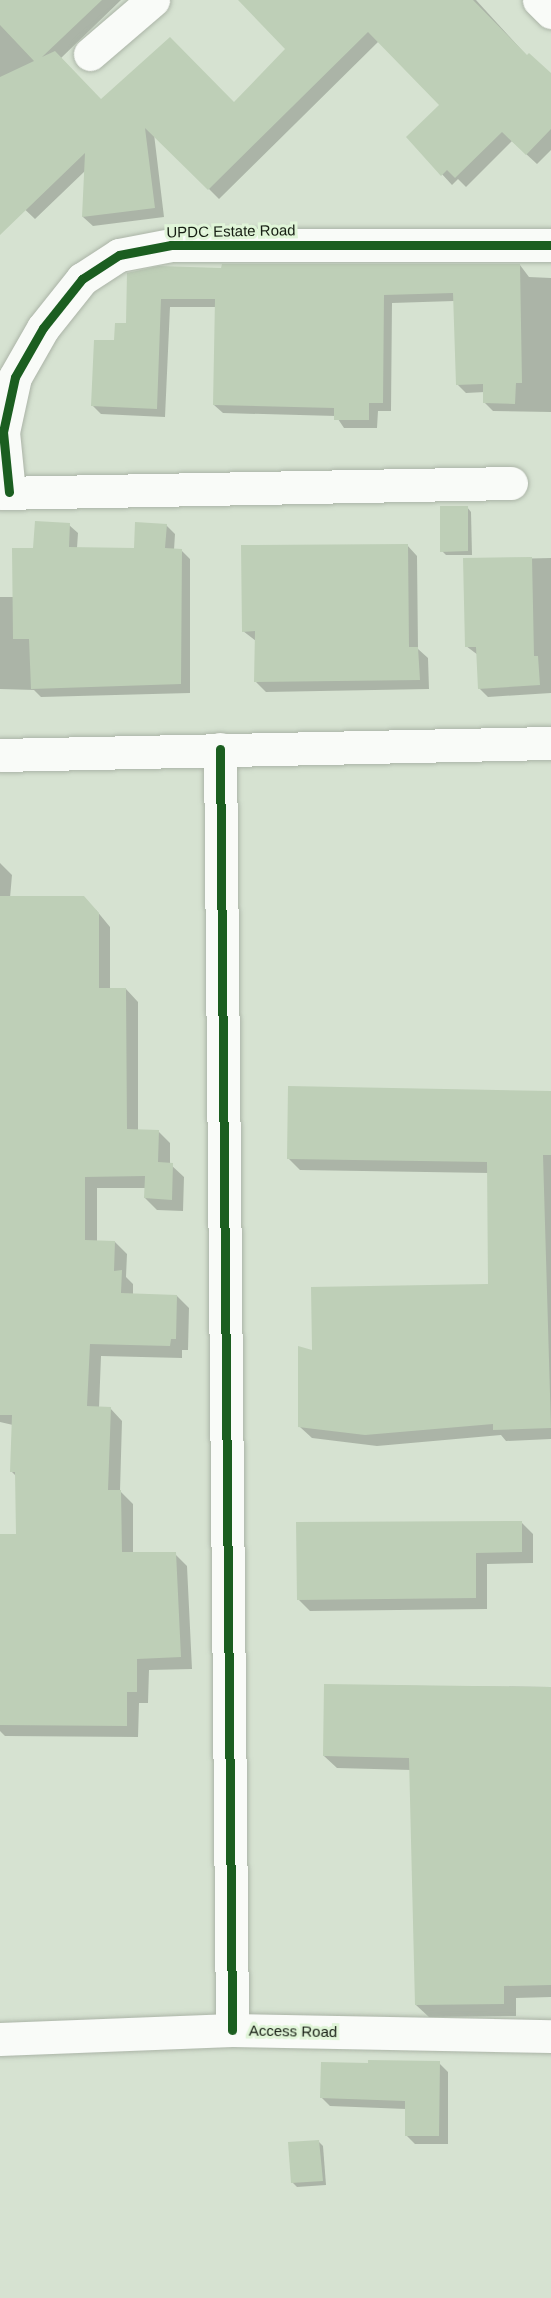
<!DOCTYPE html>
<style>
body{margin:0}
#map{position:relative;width:551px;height:2298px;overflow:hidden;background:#d6e2d1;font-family:Helvetica,sans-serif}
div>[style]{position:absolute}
.shadow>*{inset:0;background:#0003}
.building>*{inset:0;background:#becfb7}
.roads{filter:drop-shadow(0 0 2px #abb4a7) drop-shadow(0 0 2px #abb4a7)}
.street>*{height:33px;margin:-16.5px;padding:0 16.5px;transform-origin:16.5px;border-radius:16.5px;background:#f9fbf8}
.cycleway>*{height:9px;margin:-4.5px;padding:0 4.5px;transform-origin:4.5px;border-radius:4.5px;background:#1b5e20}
span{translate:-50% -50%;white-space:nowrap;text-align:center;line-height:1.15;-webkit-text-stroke:6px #e0f5d8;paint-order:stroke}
.street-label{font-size:15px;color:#161e13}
</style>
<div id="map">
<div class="shadow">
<i style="clip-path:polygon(10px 0,121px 0,61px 58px,101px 101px,234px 104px,287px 49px,240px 0,476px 0,528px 57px,551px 75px,551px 150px,537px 164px,512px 141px,466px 187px,458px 179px,452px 185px,408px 137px,442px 105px,379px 41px,219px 199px,154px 134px,164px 217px,93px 226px,83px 217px,85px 171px,35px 219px,0 186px,0 9px)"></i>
<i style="clip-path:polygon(520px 265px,529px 277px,551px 278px,551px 412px,493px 411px,485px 403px,485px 392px,466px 393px,457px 384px,454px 301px,392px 303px,391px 411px,378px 411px,377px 428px,344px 428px,336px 416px,223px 413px,214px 405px,216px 307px,170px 307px,165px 417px,101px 414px,92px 405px,115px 342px,127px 325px,128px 274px)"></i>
<i style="clip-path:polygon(467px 507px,471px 512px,472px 555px,446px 555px,442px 551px)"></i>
<i style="clip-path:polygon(69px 525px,78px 533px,77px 548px,135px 549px,166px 525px,175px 534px,174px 550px,181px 550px,190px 559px,190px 693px,41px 697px,34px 690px,0 689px,0 597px,14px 597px,35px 549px)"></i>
<i style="clip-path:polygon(407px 545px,417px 556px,418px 649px,428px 658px,429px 689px,266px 692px,256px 682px,256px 641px,243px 631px)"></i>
<i style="clip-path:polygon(551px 558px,551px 693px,488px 697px,479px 688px,478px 655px,466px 646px,465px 560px)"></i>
<i style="clip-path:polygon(0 863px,12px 875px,10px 898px,96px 910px,110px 927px,110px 989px,126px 989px,138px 1002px,138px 1131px,158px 1131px,170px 1143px,170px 1164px,184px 1177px,183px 1211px,157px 1210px,145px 1198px,146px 1188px,97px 1188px,97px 1242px,115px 1242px,127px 1254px,126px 1277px,133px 1284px,133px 1295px,177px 1296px,189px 1308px,188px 1350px,182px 1350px,182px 1358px,101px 1356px,99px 1408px,110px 1408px,122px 1421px,120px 1491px,133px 1504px,133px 1554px,175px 1554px,187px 1566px,192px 1669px,149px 1670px,148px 1703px,139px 1703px,138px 1737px,5px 1736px,0 1731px,0 1536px,17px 1536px,16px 1476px,12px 1472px,13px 1425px,0 1422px)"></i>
<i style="clip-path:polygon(551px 1092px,551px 1439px,506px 1441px,501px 1435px,377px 1446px,312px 1438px,300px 1427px,313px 1352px,489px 1285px,489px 1173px,300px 1170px,288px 1158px)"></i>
<i style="clip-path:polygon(521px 1522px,533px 1534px,533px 1563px,487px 1564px,487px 1609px,310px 1611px,298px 1599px)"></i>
<i style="clip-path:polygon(326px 1685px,551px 1687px,551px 1997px,516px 1998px,516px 2016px,429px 2017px,416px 2005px,411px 1770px,337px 1768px,324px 1756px)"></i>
<i style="clip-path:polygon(323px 2063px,439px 2063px,448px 2072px,448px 2144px,415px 2144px,406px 2135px,406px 2109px,330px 2106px,321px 2097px)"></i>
<i style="clip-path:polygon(319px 2142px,323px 2146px,326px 2185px,297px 2187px,292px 2182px)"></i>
</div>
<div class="building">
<i style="clip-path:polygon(0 0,102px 0,42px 57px,55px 51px,101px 99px,170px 37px,234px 102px,285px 49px,238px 0,473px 0,527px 55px,529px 53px,551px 73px,551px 129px,526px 155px,502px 132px,455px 178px,447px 170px,441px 176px,406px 137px,439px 105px,368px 32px,208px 190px,145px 128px,155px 208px,82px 217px,85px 153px,0 235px,0 77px,34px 61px,0 25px)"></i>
<i style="clip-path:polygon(222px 264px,520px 264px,522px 383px,516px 383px,515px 404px,483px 403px,483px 384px,456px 385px,453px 293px,384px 295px,383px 403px,369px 403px,369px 420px,334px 420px,334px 408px,213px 405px,215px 299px,161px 299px,157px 409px,91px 406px,94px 340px,114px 340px,115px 323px,126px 323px,127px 273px,159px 266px,221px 268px)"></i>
<i style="clip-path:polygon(440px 506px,468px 506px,468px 551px,440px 552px)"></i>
<i style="clip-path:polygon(35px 521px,70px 523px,69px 547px,134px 548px,135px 522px,167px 524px,165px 548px,182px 549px,181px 684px,31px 689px,29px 639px,13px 639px,12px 548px,33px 548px)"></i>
<i style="clip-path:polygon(408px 544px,409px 647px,418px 647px,420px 680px,254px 682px,255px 631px,242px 632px,241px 545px)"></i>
<i style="clip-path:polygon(532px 557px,534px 656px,538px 656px,540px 685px,478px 689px,476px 647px,465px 647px,463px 558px)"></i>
<i style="clip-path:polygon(0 896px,84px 896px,99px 913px,99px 988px,126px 988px,127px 1129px,159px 1130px,158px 1162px,173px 1163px,172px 1200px,144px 1198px,145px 1176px,85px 1177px,85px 1240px,115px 1241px,114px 1271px,122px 1270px,121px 1293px,177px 1295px,176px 1339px,171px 1339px,170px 1346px,90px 1344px,87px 1406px,111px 1407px,108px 1490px,121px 1490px,122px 1552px,176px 1552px,181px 1657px,137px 1659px,137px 1692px,127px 1692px,127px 1726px,0 1725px,0 1534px,16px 1534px,15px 1472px,10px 1472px,12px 1415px,0 1415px)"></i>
<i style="clip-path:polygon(288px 1086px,551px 1091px,551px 1155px,543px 1155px,551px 1428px,493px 1430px,493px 1424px,365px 1435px,298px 1427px,298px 1346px,312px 1350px,311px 1287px,488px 1284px,487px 1162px,287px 1159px)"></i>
<i style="clip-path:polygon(522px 1521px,522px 1552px,476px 1553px,476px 1598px,297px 1600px,296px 1522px)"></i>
<i style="clip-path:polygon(324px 1684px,551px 1687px,551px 1985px,504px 1986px,504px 2004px,415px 2005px,409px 1758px,323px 1756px)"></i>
<i style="clip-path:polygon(368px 2060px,440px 2061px,439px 2136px,405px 2136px,405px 2101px,320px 2098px,321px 2062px,368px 2063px)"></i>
<i style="clip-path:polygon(319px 2140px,323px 2181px,291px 2183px,288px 2142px)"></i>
</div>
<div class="roads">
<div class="street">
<i style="left:539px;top:0;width:17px;rotate:45deg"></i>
<i style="left:90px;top:54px;width:83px;rotate:-40.6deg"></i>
<i style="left:9px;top:492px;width:60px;rotate:-95.7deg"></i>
<i style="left:3px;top:432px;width:56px;rotate:-77.7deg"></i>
<i style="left:15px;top:377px;width:56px;rotate:-60.3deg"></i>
<i style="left:43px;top:328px;width:63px;rotate:-51.5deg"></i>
<i style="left:82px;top:279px;width:44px;rotate:-33deg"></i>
<i style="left:119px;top:255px;width:53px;rotate:-10.9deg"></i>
<i style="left:171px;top:245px;width:380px"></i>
<i style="left:0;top:493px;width:511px;rotate:-1.12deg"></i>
<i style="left:220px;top:749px;width:1281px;rotate:89.46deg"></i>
<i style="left:0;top:755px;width:551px;rotate:-1.25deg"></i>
<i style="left:0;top:2039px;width:232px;rotate:-2.2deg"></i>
<i style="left:232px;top:2030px;width:319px;rotate:1.1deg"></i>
</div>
</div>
<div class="cycleway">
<i style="left:9px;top:492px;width:60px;rotate:-95.7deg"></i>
<i style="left:3px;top:432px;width:56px;rotate:-77.7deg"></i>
<i style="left:15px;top:377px;width:56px;rotate:-60.3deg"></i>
<i style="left:43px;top:328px;width:63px;rotate:-51.5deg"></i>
<i style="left:82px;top:279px;width:44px;rotate:-33deg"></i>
<i style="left:119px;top:255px;width:53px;rotate:-10.9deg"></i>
<i style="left:171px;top:245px;width:380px"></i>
<i style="left:220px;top:749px;width:1281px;rotate:89.46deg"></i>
</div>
<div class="street-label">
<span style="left:231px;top:231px;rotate:-1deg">UPDC Estate Road</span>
<span style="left:293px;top:2031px;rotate:1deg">Access Road</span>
</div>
</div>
